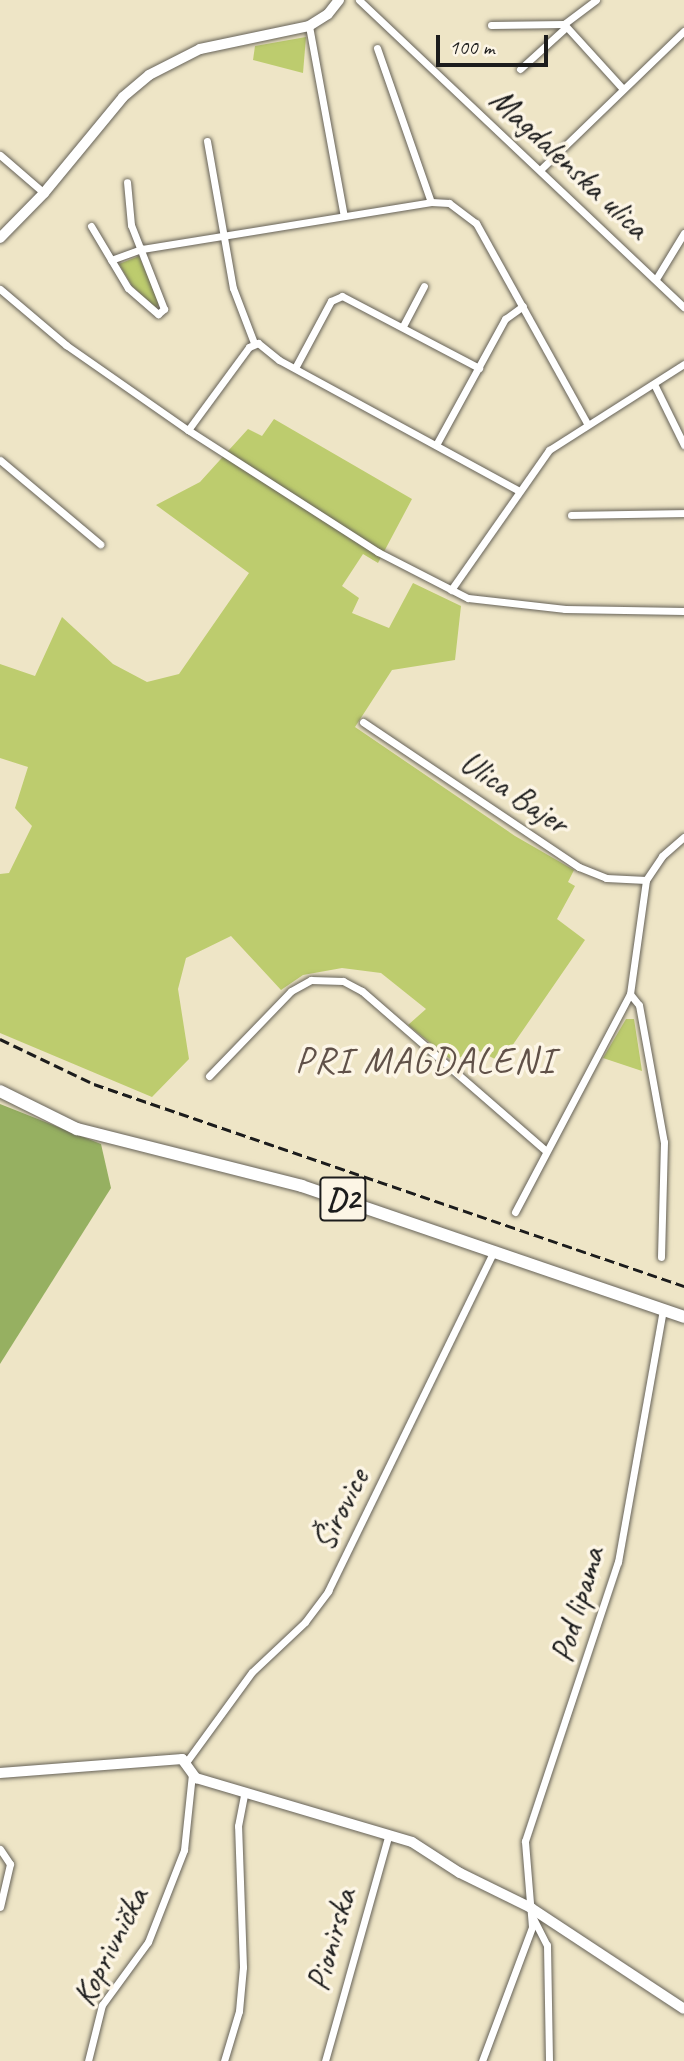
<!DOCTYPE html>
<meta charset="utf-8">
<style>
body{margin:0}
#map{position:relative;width:684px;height:2061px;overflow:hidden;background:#eee5c6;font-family:Caveat,sans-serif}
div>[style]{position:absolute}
.green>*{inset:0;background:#bdcc6e}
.forest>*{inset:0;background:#96b061}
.roads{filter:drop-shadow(0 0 2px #666258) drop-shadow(0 0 2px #666258)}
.street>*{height:7px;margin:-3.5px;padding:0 3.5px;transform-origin:3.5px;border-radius:3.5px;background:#fff}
.secondary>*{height:10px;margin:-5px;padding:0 5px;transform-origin:5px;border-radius:5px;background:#fff}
.primary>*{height:12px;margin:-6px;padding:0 6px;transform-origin:6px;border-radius:6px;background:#fff}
.rail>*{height:2.5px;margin-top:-1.25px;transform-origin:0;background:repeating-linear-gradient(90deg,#1c1c1c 0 10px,transparent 0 15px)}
span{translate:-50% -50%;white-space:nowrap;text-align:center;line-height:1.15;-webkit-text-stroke:7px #fcf5e5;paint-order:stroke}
.shield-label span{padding:2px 5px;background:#fcf5e5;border:2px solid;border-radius:5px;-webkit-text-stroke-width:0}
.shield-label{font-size:32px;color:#1c1c1c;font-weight:700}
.street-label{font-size:33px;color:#1c1c1c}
.quarter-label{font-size:37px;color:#605148;letter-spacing:2px}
.scale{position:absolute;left:436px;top:35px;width:112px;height:32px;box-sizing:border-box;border:4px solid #1c1c1c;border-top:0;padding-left:9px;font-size:21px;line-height:24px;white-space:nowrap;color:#1c1c1c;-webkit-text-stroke:5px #fcf5e5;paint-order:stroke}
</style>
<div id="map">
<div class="green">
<i style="clip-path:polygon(306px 37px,303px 73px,253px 60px,255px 46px)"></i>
<i style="clip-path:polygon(139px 256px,159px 303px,156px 308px,132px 286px,119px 264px)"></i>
<i style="clip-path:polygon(274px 419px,412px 499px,378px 563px,363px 554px,342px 586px,359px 598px,352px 613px,389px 628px,413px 583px,461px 606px,455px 660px,392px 670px,355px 727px,515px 836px,574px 870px,568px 882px,575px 886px,557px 919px,585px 940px,501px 1062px,475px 1049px,460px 1067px,408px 1025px,426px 1009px,381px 973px,342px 968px,303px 975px,281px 990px,231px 936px,186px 958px,178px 989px,189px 1059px,152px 1097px,0 1033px,0 874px,9px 873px,32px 826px,15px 808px,28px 767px,0 758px,0 664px,35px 676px,62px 617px,113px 664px,147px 682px,179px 674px,249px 573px,156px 505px,200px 482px,248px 429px,262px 436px)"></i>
<i style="clip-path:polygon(626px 1019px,634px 1019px,642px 1071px,603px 1058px)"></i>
</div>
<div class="forest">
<i style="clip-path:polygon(0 1104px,101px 1144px,111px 1188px,0 1364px)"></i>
</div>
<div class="roads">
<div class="street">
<i style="left:359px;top:0;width:447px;rotate:43.4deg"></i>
<i style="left:564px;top:24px;width:88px;rotate:47.8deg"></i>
<i style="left:491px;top:25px;width:73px;rotate:-0.8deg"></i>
<i style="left:564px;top:24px;width:40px;rotate:-37deg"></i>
<i style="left:309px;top:26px;width:193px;rotate:79.6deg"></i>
<i style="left:377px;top:48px;width:163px;rotate:70.7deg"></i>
<i style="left:520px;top:69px;width:59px;rotate:-42.3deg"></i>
<i style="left:207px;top:141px;width:149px;rotate:80deg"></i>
<i style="left:233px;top:288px;width:59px;rotate:69.1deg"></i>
<i style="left:0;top:155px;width:58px;rotate:40.8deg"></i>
<i style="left:540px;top:170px;width:200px;rotate:-44deg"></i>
<i style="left:91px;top:226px;width:72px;rotate:59.2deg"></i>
<i style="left:128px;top:288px;width:40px;rotate:41deg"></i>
<i style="left:158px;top:314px;width:8px;rotate:-40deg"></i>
<i style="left:164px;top:309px;width:90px;rotate:-111.4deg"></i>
<i style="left:131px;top:225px;width:43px;rotate:-95.3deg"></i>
<i style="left:111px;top:260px;width:33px;rotate:-20deg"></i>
<i style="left:142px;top:249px;width:293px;rotate:-9.2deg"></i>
<i style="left:431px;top:202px;width:18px;rotate:3deg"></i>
<i style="left:449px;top:203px;width:34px;rotate:37deg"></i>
<i style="left:476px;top:223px;width:229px;rotate:61deg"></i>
<i style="left:656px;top:279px;width:54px;rotate:-58.7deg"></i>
<i style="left:0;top:289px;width:87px;rotate:40.3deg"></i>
<i style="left:66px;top:345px;width:149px;rotate:34.9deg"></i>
<i style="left:188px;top:430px;width:103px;rotate:-53.7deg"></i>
<i style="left:249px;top:347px;width:10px;rotate:-24deg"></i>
<i style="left:258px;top:343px;width:27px;rotate:39deg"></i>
<i style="left:279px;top:360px;width:273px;rotate:28.6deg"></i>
<i style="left:403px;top:326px;width:45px;rotate:-62.3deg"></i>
<i style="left:295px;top:368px;width:76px;rotate:-61.8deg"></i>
<i style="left:331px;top:301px;width:12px;rotate:-24deg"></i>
<i style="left:342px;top:296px;width:155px;rotate:27.7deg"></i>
<i style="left:654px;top:384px;width:68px;rotate:63.8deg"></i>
<i style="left:188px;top:430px;width:226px;rotate:32.7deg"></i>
<i style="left:378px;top:552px;width:101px;rotate:27.1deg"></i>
<i style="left:468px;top:598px;width:98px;rotate:6.5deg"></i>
<i style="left:565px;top:609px;width:119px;rotate:1deg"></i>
<i style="left:436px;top:445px;width:144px;rotate:-61.3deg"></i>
<i style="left:505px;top:319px;width:22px;rotate:-36deg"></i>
<i style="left:0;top:460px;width:131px;rotate:40deg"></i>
<i style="left:571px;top:515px;width:113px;rotate:-1deg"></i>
<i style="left:451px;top:590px;width:171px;rotate:-55deg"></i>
<i style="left:549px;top:450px;width:160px;rotate:-32.5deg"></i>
<i style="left:363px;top:722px;width:260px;rotate:33.9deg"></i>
<i style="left:579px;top:867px;width:29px;rotate:22deg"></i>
<i style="left:606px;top:878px;width:40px;rotate:2.9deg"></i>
<i style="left:630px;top:994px;width:14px;rotate:51deg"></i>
<i style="left:639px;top:1005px;width:139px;rotate:79.7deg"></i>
<i style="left:664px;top:1142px;width:115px;rotate:91.5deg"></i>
<i style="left:209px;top:1076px;width:118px;rotate:-46deg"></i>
<i style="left:291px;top:991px;width:23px;rotate:-29deg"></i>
<i style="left:311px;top:980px;width:32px;rotate:2deg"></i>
<i style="left:343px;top:981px;width:21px;rotate:28deg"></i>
<i style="left:362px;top:991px;width:242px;rotate:41deg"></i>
<i style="left:515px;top:1212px;width:246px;rotate:-62.2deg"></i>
<i style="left:630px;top:994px;width:115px;rotate:-82deg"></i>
<i style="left:646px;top:880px;width:29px;rotate:-56deg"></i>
<i style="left:662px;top:856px;width:29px;rotate:-41deg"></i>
<i style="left:187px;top:1761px;width:110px;rotate:-53.9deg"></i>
<i style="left:252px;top:1672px;width:73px;rotate:-43.3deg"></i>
<i style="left:305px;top:1622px;width:39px;rotate:-53deg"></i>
<i style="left:328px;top:1591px;width:378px;rotate:-64deg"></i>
<i style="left:0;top:1849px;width:18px;rotate:56deg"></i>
<i style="left:10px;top:1864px;width:44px;rotate:103.1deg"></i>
<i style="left:533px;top:1918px;width:30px;rotate:63deg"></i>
<i style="left:547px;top:1945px;width:116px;rotate:89deg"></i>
<i style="left:88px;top:2061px;width:58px;rotate:-76deg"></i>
<i style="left:102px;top:2005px;width:78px;rotate:-53.9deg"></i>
<i style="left:148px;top:1942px;width:99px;rotate:-68.6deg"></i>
<i style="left:184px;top:1850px;width:76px;rotate:-84deg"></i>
<i style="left:224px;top:2061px;width:52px;rotate:-73.3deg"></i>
<i style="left:239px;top:2011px;width:44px;rotate:-84.8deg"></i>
<i style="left:243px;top:1967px;width:141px;rotate:-92deg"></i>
<i style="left:238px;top:1826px;width:32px;rotate:-79deg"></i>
<i style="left:325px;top:2061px;width:236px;rotate:-74.3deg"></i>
<i style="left:482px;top:2061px;width:143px;rotate:-69.5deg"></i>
<i style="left:532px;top:1927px;width:86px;rotate:-94.7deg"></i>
<i style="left:525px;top:1841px;width:294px;rotate:-71.6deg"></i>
<i style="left:618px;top:1562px;width:256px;rotate:-79.9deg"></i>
</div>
<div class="secondary">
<i style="left:0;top:238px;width:63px;rotate:-45.6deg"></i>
<i style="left:44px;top:193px;width:124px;rotate:-50.5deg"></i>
<i style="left:123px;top:97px;width:34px;rotate:-40deg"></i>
<i style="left:149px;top:75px;width:57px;rotate:-27deg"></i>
<i style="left:200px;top:49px;width:111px;rotate:-11.9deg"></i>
<i style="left:309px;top:26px;width:22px;rotate:-32deg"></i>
<i style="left:328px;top:14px;width:18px;rotate:-52deg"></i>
<i style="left:0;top:1773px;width:183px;rotate:-4.4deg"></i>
<i style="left:182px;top:1759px;width:24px;rotate:54deg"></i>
<i style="left:196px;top:1778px;width:225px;rotate:16.5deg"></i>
<i style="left:412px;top:1842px;width:57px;rotate:32.9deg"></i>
<i style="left:460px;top:1873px;width:79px;rotate:26.2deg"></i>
<i style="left:531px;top:1908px;width:183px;rotate:33.4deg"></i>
</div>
<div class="primary">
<i style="left:0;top:1091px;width:86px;rotate:26.3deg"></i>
<i style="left:77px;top:1129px;width:232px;rotate:14.2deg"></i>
<i style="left:302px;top:1186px;width:404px;rotate:18.9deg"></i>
</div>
</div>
<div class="rail">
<i style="left:0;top:1039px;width:104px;rotate:25.6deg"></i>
<i style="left:94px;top:1084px;width:624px;rotate:18.9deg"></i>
</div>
<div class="shield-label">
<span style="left:343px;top:1199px">D2</span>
</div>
<div class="street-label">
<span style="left:569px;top:164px;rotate:43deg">Magdalenska ulica</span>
<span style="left:514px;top:793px;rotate:34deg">Ulica Bajer</span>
<span style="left:341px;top:1510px;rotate:-63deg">Širovice</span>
<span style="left:578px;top:1605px;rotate:-74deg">Pod lipama</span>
<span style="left:332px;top:1940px;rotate:-74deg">Pionirska</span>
<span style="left:111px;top:1947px;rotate:-63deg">Koprivnička</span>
</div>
<div class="quarter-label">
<span style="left:425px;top:1060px">PRI MAGDALENI</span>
</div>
<div class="scale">100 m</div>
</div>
